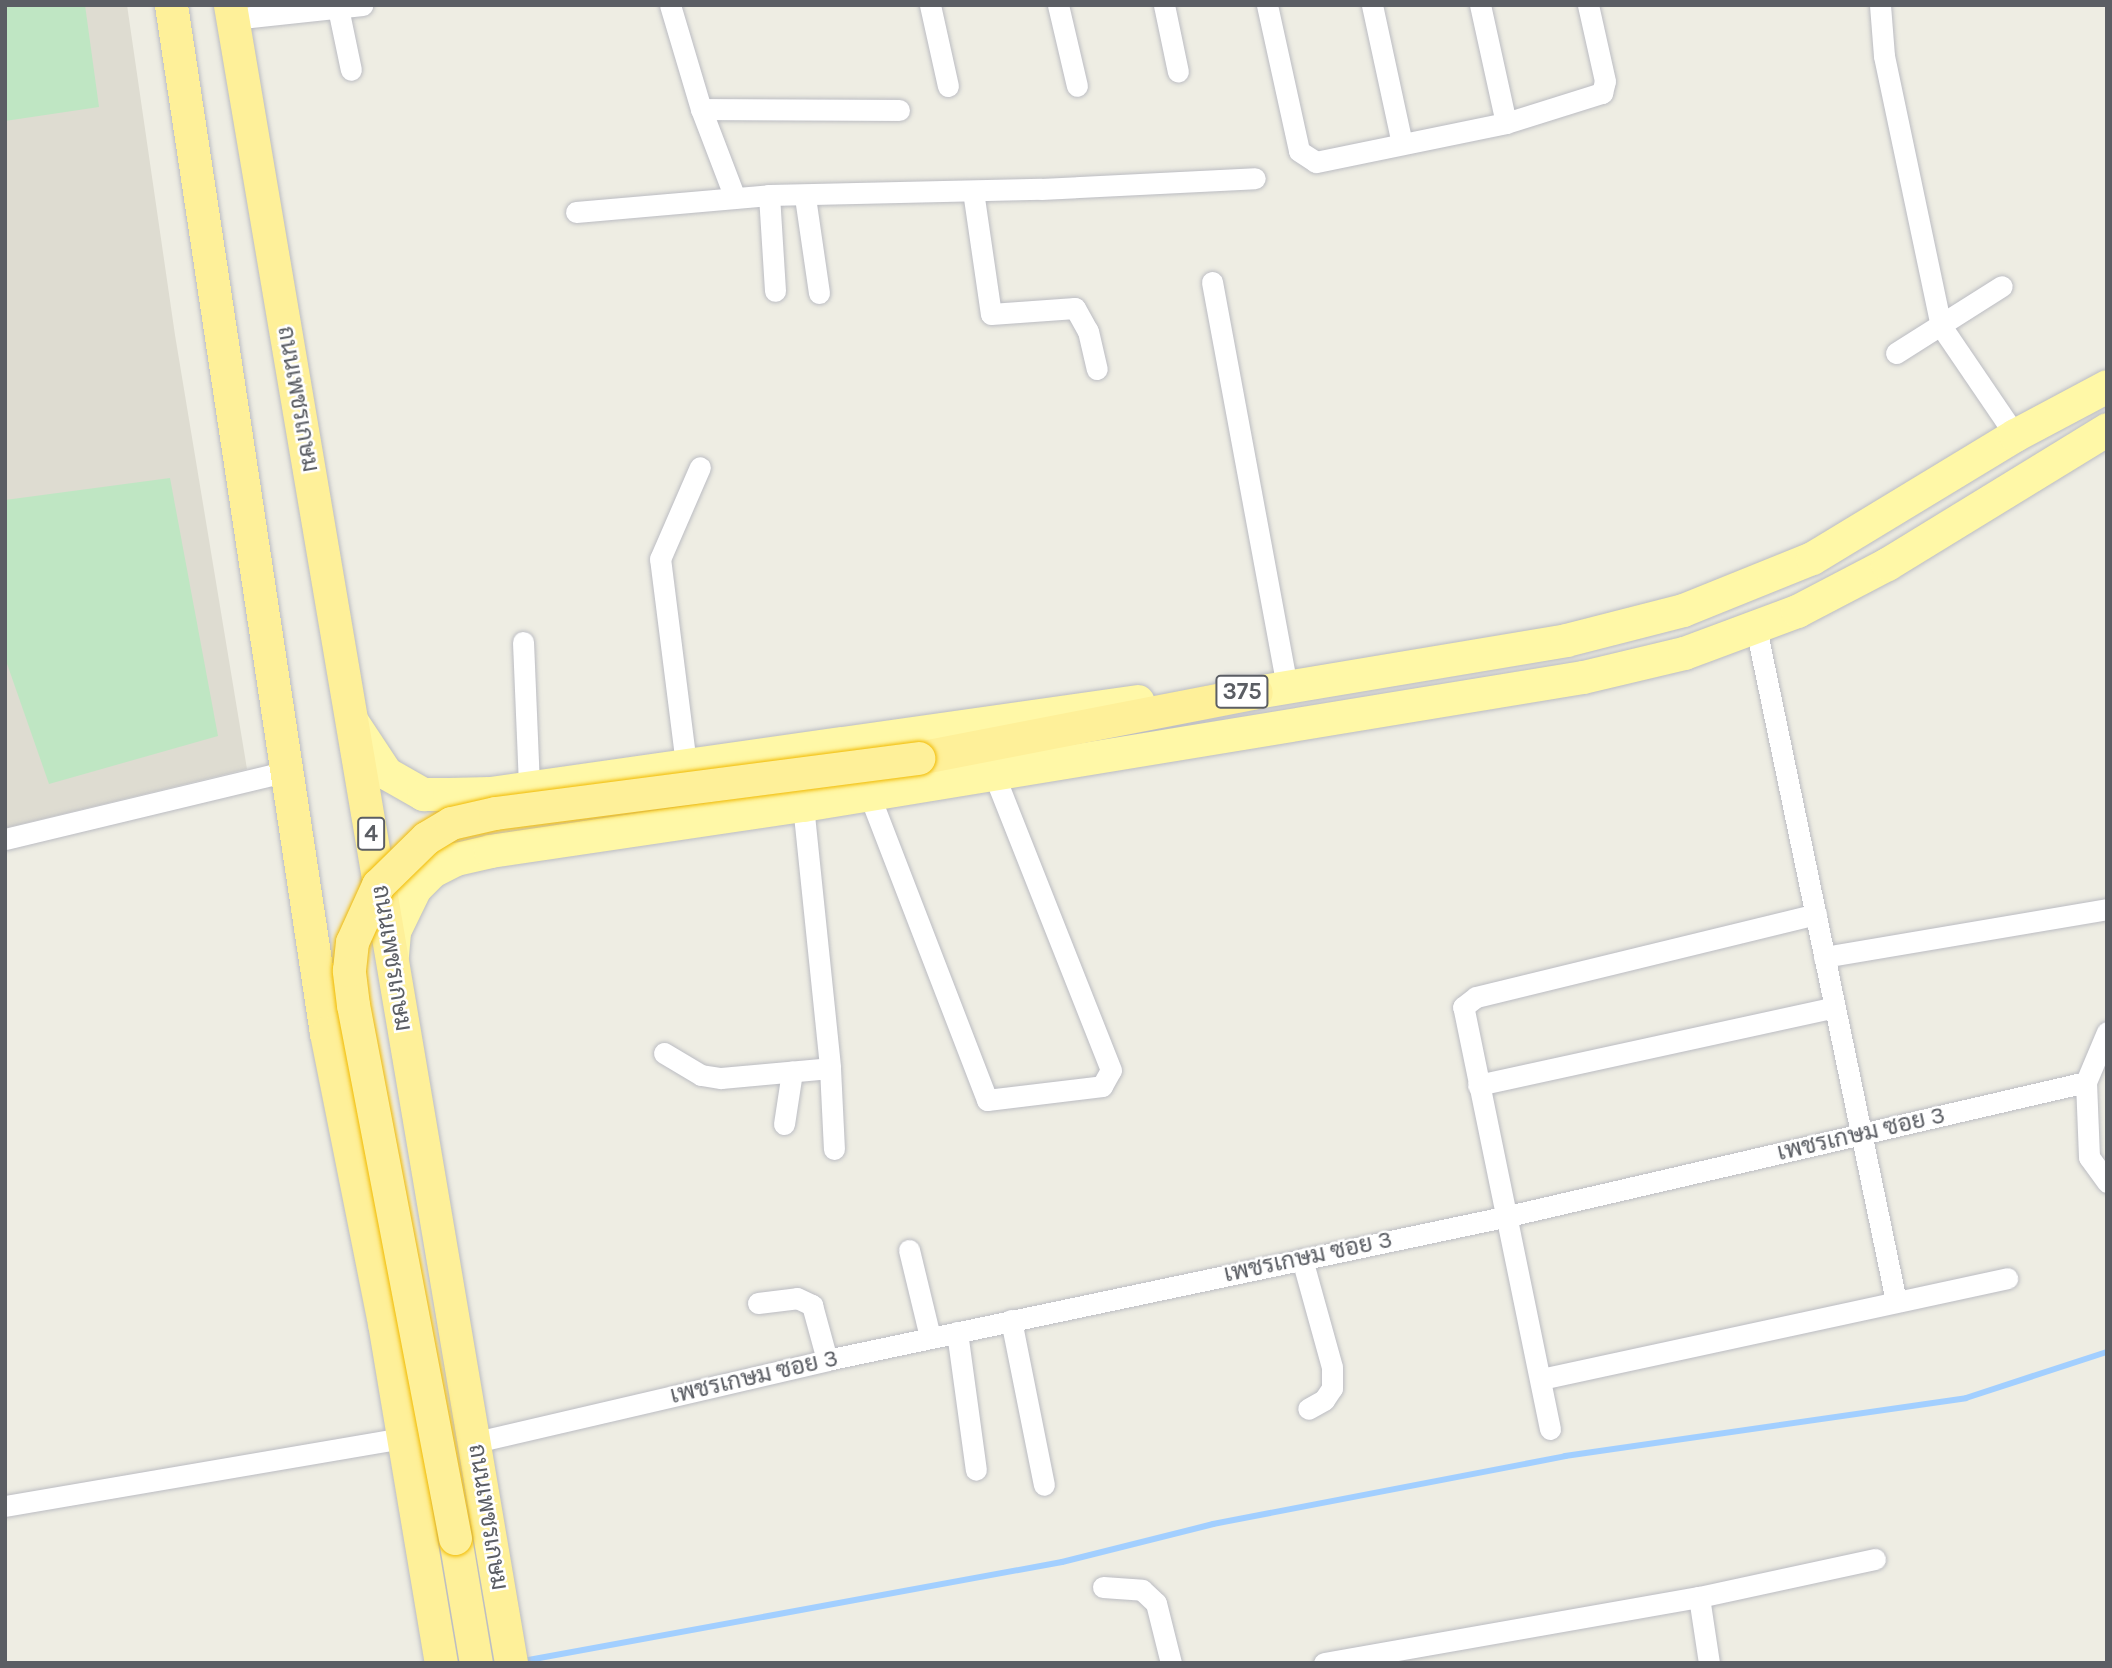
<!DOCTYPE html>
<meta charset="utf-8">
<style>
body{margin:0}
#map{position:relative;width:2112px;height:1668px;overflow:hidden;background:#eeede3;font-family:Karla,Sarabun,sans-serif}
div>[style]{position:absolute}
.education>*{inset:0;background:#dedcd1}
.green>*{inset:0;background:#bfe6c3}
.stream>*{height:6px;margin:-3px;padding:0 3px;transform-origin:3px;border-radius:3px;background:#a2cfff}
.roads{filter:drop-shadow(0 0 2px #bbbcc2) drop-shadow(0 0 2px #bbbcc2)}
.minor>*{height:21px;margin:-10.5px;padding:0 10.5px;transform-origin:10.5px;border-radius:10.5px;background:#fff}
.primary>*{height:33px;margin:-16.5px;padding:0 16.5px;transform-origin:16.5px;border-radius:16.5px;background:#fff8a7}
.trunk>*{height:33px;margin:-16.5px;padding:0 16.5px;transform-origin:16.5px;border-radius:16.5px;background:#fef099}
.bridges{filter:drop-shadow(0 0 2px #f1ba00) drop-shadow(0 0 2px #f1ba00)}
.trunk-bridge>*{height:33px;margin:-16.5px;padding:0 16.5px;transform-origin:16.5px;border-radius:16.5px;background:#fef099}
span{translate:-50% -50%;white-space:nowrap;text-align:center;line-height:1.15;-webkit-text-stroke:5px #fff;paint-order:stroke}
.shield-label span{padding:2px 5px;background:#fff;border:2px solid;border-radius:5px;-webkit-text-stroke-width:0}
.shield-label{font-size:23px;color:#5b5e64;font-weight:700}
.street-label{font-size:24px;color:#5b5e64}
.frame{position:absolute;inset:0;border:7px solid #5b5e64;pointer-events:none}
</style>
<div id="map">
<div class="education">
<i style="clip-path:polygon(5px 5px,127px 5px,175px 335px,247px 769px,5px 828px)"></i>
</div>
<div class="green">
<i style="clip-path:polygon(5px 5px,85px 5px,99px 107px,5px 121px)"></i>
<i style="clip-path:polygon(170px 478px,218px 736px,49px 784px,5px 658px,5px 500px)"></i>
</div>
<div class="stream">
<i style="left:523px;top:1661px;width:548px;rotate:-10.41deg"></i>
<i style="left:1062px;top:1562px;width:156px;rotate:-14.1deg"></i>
<i style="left:1213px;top:1524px;width:359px;rotate:-10.9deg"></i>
<i style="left:1565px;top:1456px;width:405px;rotate:-8.2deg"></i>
<i style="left:1966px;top:1398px;width:148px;rotate:-18.1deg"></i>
</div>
<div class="roads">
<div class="minor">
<i style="left:670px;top:5px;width:109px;rotate:73.4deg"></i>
<i style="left:701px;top:109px;width:95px;rotate:69.1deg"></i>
<i style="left:930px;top:5px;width:83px;rotate:77.5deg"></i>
<i style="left:1058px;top:5px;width:83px;rotate:76.8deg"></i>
<i style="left:1164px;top:5px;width:68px;rotate:78.2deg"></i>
<i style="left:1267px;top:5px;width:149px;rotate:77.6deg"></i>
<i style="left:1299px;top:151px;width:20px;rotate:33deg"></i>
<i style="left:1316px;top:162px;width:194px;rotate:-11.6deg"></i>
<i style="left:1506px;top:123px;width:121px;rotate:-102.4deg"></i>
<i style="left:1372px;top:5px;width:142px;rotate:77.8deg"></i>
<i style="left:1880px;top:5px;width:51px;rotate:85.5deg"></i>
<i style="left:1884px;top:56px;width:276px;rotate:78.1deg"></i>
<i style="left:1941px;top:326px;width:132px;rotate:55.8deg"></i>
<i style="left:338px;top:8px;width:63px;rotate:78.2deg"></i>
<i style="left:232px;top:19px;width:131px;rotate:-6.1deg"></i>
<i style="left:701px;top:109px;width:198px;rotate:0.3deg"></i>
<i style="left:1506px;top:123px;width:101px;rotate:-17.4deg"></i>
<i style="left:1602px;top:93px;width:12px;rotate:-76deg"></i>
<i style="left:1605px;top:81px;width:78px;rotate:-102.6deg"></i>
<i style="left:973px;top:191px;width:124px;rotate:81.7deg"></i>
<i style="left:991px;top:314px;width:84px;rotate:-4.1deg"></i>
<i style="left:1075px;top:308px;width:26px;rotate:61deg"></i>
<i style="left:1088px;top:331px;width:39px;rotate:77deg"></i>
<i style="left:769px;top:195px;width:96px;rotate:86.4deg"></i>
<i style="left:805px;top:197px;width:97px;rotate:81.7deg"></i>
<i style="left:576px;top:212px;width:194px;rotate:-5deg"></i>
<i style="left:769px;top:195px;width:272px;rotate:-1.3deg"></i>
<i style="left:1041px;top:189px;width:214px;rotate:-2.9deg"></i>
<i style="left:1212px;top:282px;width:411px;rotate:79.5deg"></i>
<i style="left:1896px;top:353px;width:125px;rotate:-32.3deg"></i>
<i style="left:1756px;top:628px;width:687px;rotate:78.25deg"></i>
<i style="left:523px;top:642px;width:145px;rotate:87.6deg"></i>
<i style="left:686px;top:764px;width:207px;rotate:-97.2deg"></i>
<i style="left:660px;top:559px;width:100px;rotate:-66.5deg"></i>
<i style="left:869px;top:794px;width:328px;rotate:68.9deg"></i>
<i style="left:987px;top:1100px;width:116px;rotate:-6.9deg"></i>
<i style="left:1102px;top:1086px;width:18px;rotate:-61deg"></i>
<i style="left:1111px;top:1070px;width:321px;rotate:-111.6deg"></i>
<i style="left:803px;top:805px;width:264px;rotate:84.1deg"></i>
<i style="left:830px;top:1068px;width:81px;rotate:87.2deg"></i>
<i style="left:5px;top:839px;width:288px;rotate:-13.5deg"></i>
<i style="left:1824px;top:957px;width:287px;rotate:-9.6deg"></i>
<i style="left:664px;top:1053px;width:43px;rotate:30.7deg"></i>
<i style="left:701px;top:1075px;width:20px;rotate:9deg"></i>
<i style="left:721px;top:1078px;width:109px;rotate:-5.2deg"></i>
<i style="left:2086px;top:1082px;width:75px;rotate:87.7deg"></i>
<i style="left:2089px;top:1157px;width:31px;rotate:54deg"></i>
<i style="left:1478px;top:1085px;width:365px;rotate:-12.3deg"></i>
<i style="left:784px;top:1124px;width:53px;rotate:-81.3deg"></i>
<i style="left:909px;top:1250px;width:89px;rotate:76.4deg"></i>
<i style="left:1302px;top:1259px;width:112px;rotate:74.5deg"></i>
<i style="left:1332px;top:1367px;width:21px;rotate:90deg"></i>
<i style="left:1332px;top:1388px;width:14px;rotate:124deg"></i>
<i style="left:1324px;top:1400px;width:18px;rotate:151deg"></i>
<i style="left:758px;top:1303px;width:39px;rotate:-7deg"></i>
<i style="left:797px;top:1298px;width:17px;rotate:25deg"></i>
<i style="left:812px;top:1305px;width:57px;rotate:74.7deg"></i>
<i style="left:1011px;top:1320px;width:168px;rotate:78.7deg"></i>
<i style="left:957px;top:1332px;width:139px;rotate:82.2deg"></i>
<i style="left:1541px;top:1379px;width:477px;rotate:-12.2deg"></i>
<i style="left:1550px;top:1429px;width:431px;rotate:-101.6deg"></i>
<i style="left:1463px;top:1007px;width:16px;rotate:-38deg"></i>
<i style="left:1476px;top:997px;width:350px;rotate:-13.7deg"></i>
<i style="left:476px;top:1442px;width:360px;rotate:-13.1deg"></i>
<i style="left:827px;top:1360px;width:692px;rotate:-11.93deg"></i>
<i style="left:1504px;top:1217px;width:597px;rotate:-13.06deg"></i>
<i style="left:2086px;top:1082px;width:54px;rotate:-67.2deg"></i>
<i style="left:5px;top:1506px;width:404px;rotate:-9.7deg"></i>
<i style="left:1103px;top:1587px;width:39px;rotate:4deg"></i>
<i style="left:1142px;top:1590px;width:19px;rotate:43deg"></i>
<i style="left:1156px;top:1603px;width:62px;rotate:76deg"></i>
<i style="left:1699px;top:1597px;width:67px;rotate:81.4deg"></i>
<i style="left:1324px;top:1663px;width:381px;rotate:-10deg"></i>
<i style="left:1699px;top:1597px;width:180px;rotate:-12.2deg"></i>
</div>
<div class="primary">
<i style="left:1229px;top:692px;width:27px"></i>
<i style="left:1256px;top:692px;width:314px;rotate:-9.5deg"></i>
<i style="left:1566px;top:640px;width:121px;rotate:-14.4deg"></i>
<i style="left:1683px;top:610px;width:139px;rotate:-22deg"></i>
<i style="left:1812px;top:558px;width:237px;rotate:-31.2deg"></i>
<i style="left:2015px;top:435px;width:104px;rotate:-28deg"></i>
<i style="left:353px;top:723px;width:60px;rotate:56.6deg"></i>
<i style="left:386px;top:773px;width:43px;rotate:29.6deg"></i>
<i style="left:423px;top:794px;width:26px"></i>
<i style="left:449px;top:794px;width:41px;rotate:-1.4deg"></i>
<i style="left:490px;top:793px;width:654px;rotate:-8.09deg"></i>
<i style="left:392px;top:955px;width:24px;rotate:-85deg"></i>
<i style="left:394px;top:931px;width:48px;rotate:-64deg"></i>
<i style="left:415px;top:888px;width:24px;rotate:-45deg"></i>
<i style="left:432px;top:871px;width:27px;rotate:-27deg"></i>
<i style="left:456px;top:859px;width:35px;rotate:-13deg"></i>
<i style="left:490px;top:851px;width:316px;rotate:-8.4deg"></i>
<i style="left:803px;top:805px;width:790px;rotate:-9.32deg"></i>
<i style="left:1583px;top:677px;width:104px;rotate:-13.4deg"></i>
<i style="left:1684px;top:653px;width:121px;rotate:-20.4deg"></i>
<i style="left:1797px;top:611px;width:102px;rotate:-27.6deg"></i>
<i style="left:1887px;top:564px;width:258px;rotate:-31.5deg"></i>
</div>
<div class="trunk">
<i style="left:171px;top:5px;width:1040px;rotate:81.43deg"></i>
<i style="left:326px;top:1033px;width:296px;rotate:78.7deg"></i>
<i style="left:384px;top:1323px;width:345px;rotate:80.5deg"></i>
<i style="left:230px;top:5px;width:1682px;rotate:80.38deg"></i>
<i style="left:918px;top:758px;width:344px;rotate:-11deg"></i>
<i style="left:455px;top:1538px;width:127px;rotate:80.5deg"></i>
</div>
</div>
<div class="bridges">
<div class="trunk-bridge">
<i style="left:455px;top:1538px;width:543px;rotate:-100.83deg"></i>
<i style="left:353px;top:1005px;width:35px;rotate:-97deg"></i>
<i style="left:349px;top:970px;width:28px;rotate:-84deg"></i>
<i style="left:352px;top:942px;width:63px;rotate:-65.5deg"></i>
<i style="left:378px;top:885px;width:67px;rotate:-44.4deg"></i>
<i style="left:426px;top:838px;width:29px;rotate:-31deg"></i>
<i style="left:451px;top:823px;width:45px;rotate:-12.8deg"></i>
<i style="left:495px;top:813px;width:427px;rotate:-7.4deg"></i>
</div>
</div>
<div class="shield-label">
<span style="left:1242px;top:692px">375</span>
<span style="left:371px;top:834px">4</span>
</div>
<div class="street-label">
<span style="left:298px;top:399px;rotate:80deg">ถนนเพชรเกษม</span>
<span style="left:392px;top:958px;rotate:81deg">ถนนเพชรเกษม</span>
<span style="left:1861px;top:1134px;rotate:-13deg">เพชรเกษม ซอย 3</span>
<span style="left:1308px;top:1257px;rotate:-12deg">เพชรเกษม ซอย 3</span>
<span style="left:754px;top:1377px;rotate:-13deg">เพชรเกษม ซอย 3</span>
<span style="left:488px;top:1517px;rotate:81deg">ถนนเพชรเกษม</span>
</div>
<div class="frame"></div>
</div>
